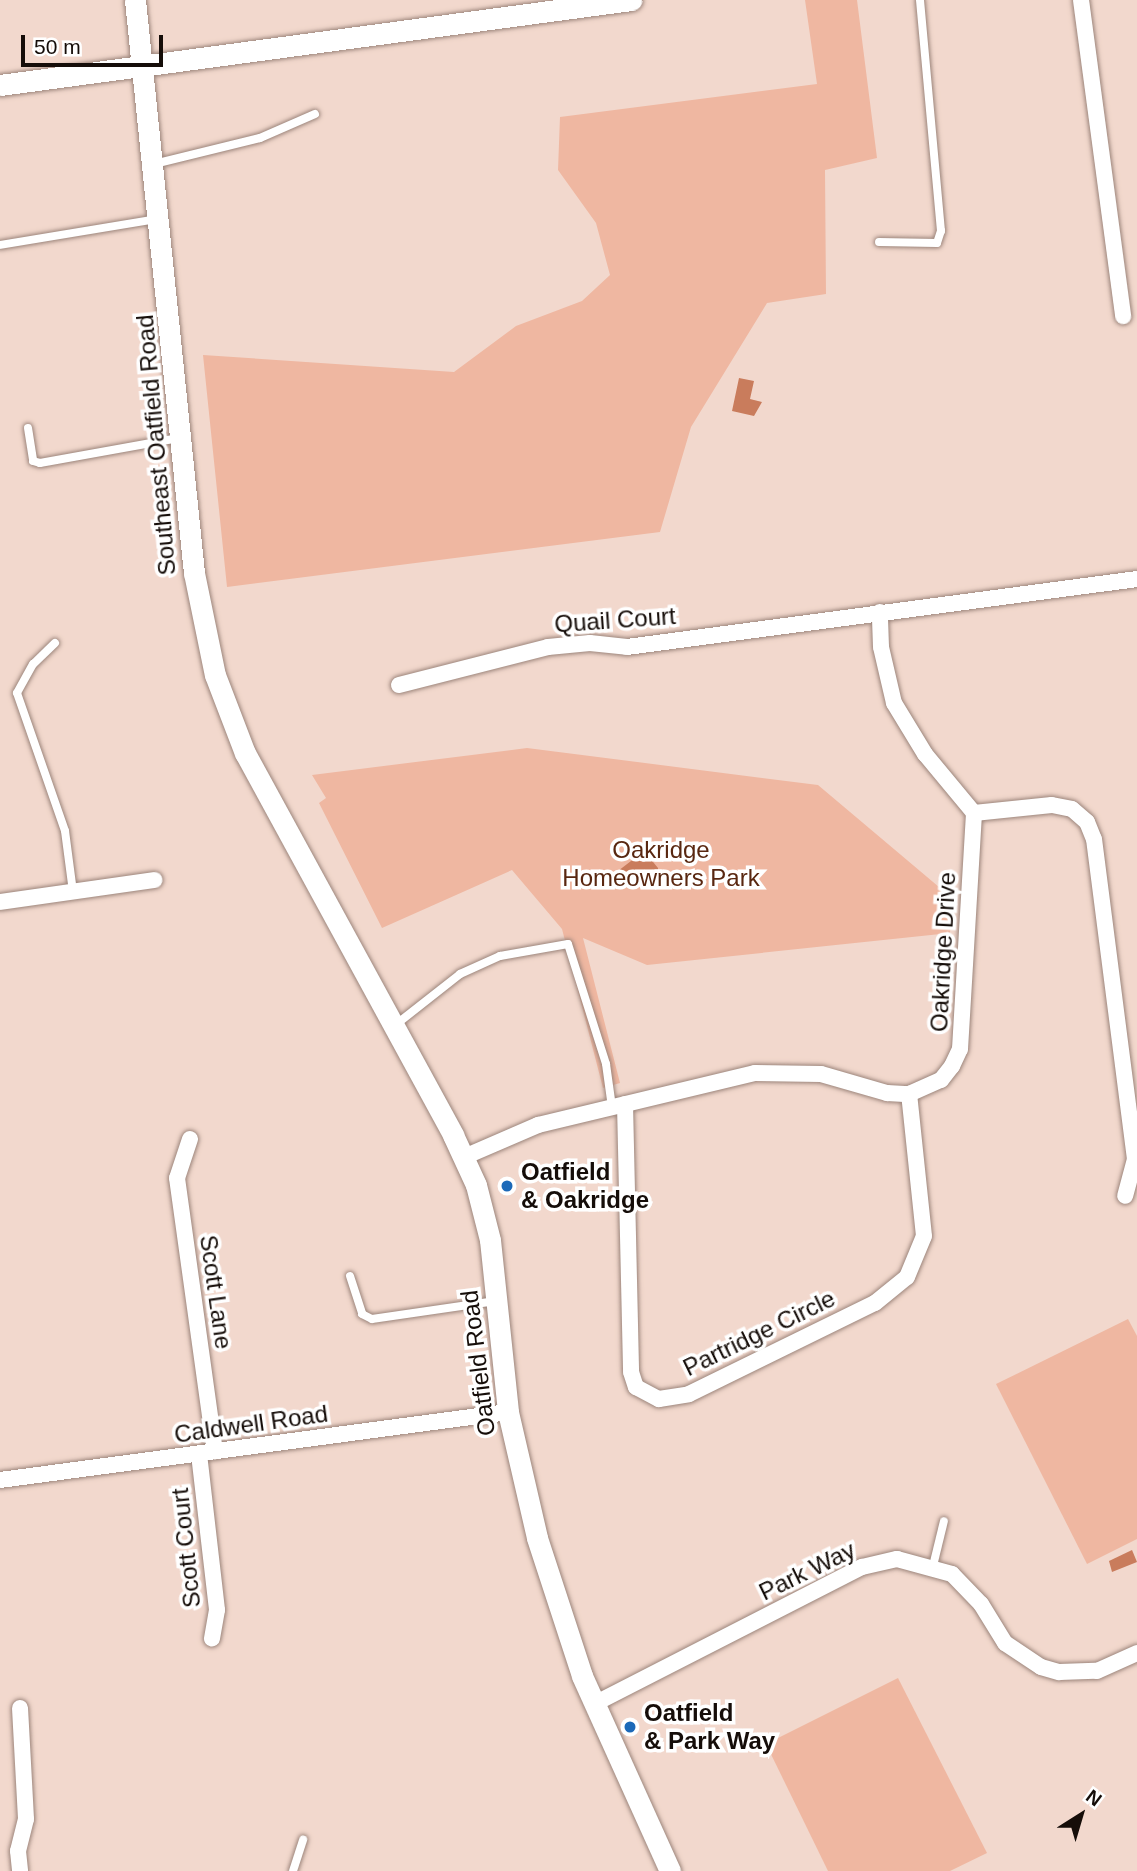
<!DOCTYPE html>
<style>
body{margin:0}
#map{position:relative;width:1137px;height:1871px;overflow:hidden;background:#f2d8cd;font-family:Helvetica,sans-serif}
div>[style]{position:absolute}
.green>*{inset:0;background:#efb7a1}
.water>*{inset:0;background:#c97c5c}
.roads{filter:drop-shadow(0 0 2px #9c857b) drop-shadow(0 0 2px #9c857b)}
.service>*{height:8px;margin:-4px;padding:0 4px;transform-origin:4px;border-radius:4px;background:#fff}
.minor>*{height:16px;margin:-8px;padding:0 8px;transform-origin:8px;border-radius:8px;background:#fff}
.secondary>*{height:21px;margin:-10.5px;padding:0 10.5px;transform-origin:10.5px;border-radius:10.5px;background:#fff}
.dots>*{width:19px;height:19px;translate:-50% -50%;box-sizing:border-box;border:4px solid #fff;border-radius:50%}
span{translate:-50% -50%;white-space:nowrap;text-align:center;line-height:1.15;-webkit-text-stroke:7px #fff;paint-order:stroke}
.street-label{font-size:24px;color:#150d09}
.park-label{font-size:24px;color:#592710}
.poi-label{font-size:24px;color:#150d09;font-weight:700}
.left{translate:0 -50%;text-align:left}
.north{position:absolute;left:1046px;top:1780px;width:70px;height:70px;-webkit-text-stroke:5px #fff;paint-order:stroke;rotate:37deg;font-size:19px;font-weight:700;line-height:28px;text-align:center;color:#150d09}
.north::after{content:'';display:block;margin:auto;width:24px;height:32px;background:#150d09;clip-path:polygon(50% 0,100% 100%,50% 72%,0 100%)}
.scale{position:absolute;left:21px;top:35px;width:142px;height:32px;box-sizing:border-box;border:4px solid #150d09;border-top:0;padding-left:9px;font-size:21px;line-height:24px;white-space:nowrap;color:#150d09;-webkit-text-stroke:5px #fff;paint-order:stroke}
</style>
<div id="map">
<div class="green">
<i style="clip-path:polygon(805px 0,857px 0,877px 158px,825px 170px,826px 294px,767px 303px,691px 427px,660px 532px,227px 587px,203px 355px,454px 372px,516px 326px,582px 301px,610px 275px,596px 223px,558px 170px,560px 117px,817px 84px)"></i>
<i style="clip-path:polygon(527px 748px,818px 785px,952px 898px,950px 933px,647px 965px,583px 938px,620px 1083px,603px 1088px,562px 929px,512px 870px,382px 928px,319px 803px,326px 798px,312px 775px)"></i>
<i style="clip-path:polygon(1128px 1319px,1137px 1336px,1137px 1539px,1087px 1564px,996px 1384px)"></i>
<i style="clip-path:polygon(898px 1678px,987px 1853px,950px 1871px,828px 1871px,766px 1744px)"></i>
</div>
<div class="water">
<i style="clip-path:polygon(739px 378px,754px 381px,750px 399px,762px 402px,754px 416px,732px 411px)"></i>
<i style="clip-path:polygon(644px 851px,658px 868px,658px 875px,644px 874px,626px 881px,618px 871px)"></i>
<i style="clip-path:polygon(1132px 1550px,1137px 1562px,1112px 1572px,1109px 1561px)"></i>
</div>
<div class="roads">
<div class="service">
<i style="left:154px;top:164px;width:109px;rotate:-13.8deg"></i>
<i style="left:260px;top:138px;width:60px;rotate:-23.6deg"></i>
<i style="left:879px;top:242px;width:58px;rotate:1deg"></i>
<i style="left:937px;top:243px;width:13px;rotate:-72deg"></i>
<i style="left:941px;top:231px;width:232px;rotate:-95.2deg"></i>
<i style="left:0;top:245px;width:159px;rotate:-9.4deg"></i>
<i style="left:28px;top:428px;width:33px;rotate:81deg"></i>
<i style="left:33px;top:461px;width:7px;rotate:16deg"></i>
<i style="left:40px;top:463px;width:141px;rotate:-10.2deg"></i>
<i style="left:55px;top:643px;width:30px;rotate:136deg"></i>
<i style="left:33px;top:664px;width:33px;rotate:119deg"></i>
<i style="left:17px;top:693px;width:146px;rotate:70.8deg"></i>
<i style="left:65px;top:831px;width:62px;rotate:82.5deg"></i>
<i style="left:394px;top:1026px;width:84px;rotate:-38.2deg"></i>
<i style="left:460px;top:974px;width:44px;rotate:-24.2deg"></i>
<i style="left:500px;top:956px;width:69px;rotate:-10deg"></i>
<i style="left:568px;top:944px;width:126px;rotate:72.4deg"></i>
<i style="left:606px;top:1064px;width:43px;rotate:82.1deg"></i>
<i style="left:350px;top:1276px;width:40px;rotate:72deg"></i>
<i style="left:362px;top:1314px;width:11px;rotate:27deg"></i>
<i style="left:372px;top:1319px;width:125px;rotate:-8.3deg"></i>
<i style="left:933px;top:1566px;width:46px;rotate:-76.3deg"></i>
<i style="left:293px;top:1871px;width:33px;rotate:-72deg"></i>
</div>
<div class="minor">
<i style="left:1081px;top:0;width:319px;rotate:82.4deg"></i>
<i style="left:399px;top:685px;width:154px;rotate:-14.3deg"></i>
<i style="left:548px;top:647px;width:42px;rotate:-5.4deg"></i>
<i style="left:590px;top:643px;width:37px;rotate:6deg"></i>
<i style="left:627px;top:647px;width:515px;rotate:-7.59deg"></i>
<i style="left:974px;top:813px;width:78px;rotate:-5.9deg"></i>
<i style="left:1052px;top:805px;width:20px;rotate:11deg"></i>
<i style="left:1072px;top:809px;width:20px;rotate:41deg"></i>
<i style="left:1087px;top:822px;width:18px;rotate:68deg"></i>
<i style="left:1094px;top:839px;width:323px;rotate:82.7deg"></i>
<i style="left:1135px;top:1159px;width:38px;rotate:105deg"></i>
<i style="left:0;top:902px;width:156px;rotate:-8.1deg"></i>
<i style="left:625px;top:1104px;width:268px;rotate:88.7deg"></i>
<i style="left:631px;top:1372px;width:16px;rotate:72deg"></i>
<i style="left:636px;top:1387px;width:26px;rotate:28deg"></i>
<i style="left:659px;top:1399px;width:30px;rotate:-9deg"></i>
<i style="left:689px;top:1394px;width:207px;rotate:-26.1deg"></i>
<i style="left:875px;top:1303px;width:41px;rotate:-39.1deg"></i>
<i style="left:907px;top:1277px;width:44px;rotate:-67.5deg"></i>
<i style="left:924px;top:1236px;width:143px;rotate:-96deg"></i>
<i style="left:190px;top:1139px;width:41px;rotate:108.4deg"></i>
<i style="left:177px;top:1178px;width:276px;rotate:82.1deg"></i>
<i style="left:464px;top:1157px;width:81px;rotate:-23.4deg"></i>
<i style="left:538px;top:1125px;width:223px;rotate:-13.5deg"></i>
<i style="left:755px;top:1073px;width:66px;rotate:0.9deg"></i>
<i style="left:821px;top:1074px;width:69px;rotate:16.1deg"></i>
<i style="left:887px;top:1093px;width:22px;rotate:3deg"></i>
<i style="left:909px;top:1094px;width:35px;rotate:-24deg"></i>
<i style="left:941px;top:1080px;width:18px;rotate:-52deg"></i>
<i style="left:952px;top:1066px;width:19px;rotate:-65deg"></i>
<i style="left:960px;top:1049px;width:236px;rotate:-86.6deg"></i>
<i style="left:974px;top:813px;width:77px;rotate:-129.7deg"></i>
<i style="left:925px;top:754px;width:60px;rotate:-121.3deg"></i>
<i style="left:894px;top:703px;width:57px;rotate:-103.1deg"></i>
<i style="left:881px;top:647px;width:35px;rotate:-92deg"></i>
<i style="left:199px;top:1454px;width:157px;rotate:83.4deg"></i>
<i style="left:217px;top:1610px;width:29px;rotate:100deg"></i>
<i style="left:0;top:1480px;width:513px;rotate:-7.62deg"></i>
<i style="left:594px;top:1704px;width:301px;rotate:-27.1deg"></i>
<i style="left:862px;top:1567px;width:36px;rotate:-13deg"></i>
<i style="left:897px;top:1559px;width:57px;rotate:15.3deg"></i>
<i style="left:952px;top:1574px;width:42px;rotate:46deg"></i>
<i style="left:981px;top:1604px;width:46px;rotate:58.4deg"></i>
<i style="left:1005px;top:1643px;width:43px;rotate:33.7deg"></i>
<i style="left:1041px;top:1667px;width:19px;rotate:16deg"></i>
<i style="left:1059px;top:1672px;width:38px;rotate:-2deg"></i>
<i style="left:1097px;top:1671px;width:44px;rotate:-24.2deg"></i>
<i style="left:20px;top:1708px;width:111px;rotate:86.9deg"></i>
<i style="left:26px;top:1819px;width:33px;rotate:104deg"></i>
<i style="left:18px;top:1851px;width:20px;rotate:84deg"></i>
</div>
<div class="secondary">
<i style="left:135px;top:0;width:576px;rotate:84.12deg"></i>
<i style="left:194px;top:573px;width:104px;rotate:78.4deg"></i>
<i style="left:215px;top:675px;width:84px;rotate:69deg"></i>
<i style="left:245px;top:753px;width:435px;rotate:61.4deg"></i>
<i style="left:453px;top:1135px;width:55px;rotate:65.3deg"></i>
<i style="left:476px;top:1185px;width:57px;rotate:75.7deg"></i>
<i style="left:490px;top:1240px;width:173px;rotate:84deg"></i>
<i style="left:508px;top:1412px;width:129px;rotate:77deg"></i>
<i style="left:537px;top:1538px;width:145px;rotate:71.9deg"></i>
<i style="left:582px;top:1676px;width:214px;rotate:65.7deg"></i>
<i style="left:0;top:85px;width:637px;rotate:-7.67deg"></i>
</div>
</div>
<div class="dots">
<i style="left:507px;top:1186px;background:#1c69b8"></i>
<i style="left:630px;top:1727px;background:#1c69b8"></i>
</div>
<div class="street-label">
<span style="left:156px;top:445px;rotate:-95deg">Southeast Oatfield Road</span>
<span style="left:615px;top:620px;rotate:-4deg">Quail Court</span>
<span style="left:943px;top:952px;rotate:-87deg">Oakridge Drive</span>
<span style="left:216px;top:1292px;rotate:82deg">Scott Lane</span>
<span style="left:759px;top:1333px;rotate:-26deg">Partridge Circle</span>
<span style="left:478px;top:1363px;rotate:-97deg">Oatfield Road</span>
<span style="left:251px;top:1424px;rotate:-8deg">Caldwell Road</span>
<span style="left:186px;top:1548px;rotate:-96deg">Scott Court</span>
<span style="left:807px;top:1571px;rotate:-26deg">Park Way</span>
</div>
<div class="park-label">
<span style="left:661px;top:864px">Oakridge<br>Homeowners Park</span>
</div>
<div class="poi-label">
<span class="left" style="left:521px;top:1186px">Oatfield<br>&amp; Oakridge</span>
<span class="left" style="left:644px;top:1727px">Oatfield<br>&amp; Park Way</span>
</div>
<div class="north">N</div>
<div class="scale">50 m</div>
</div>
